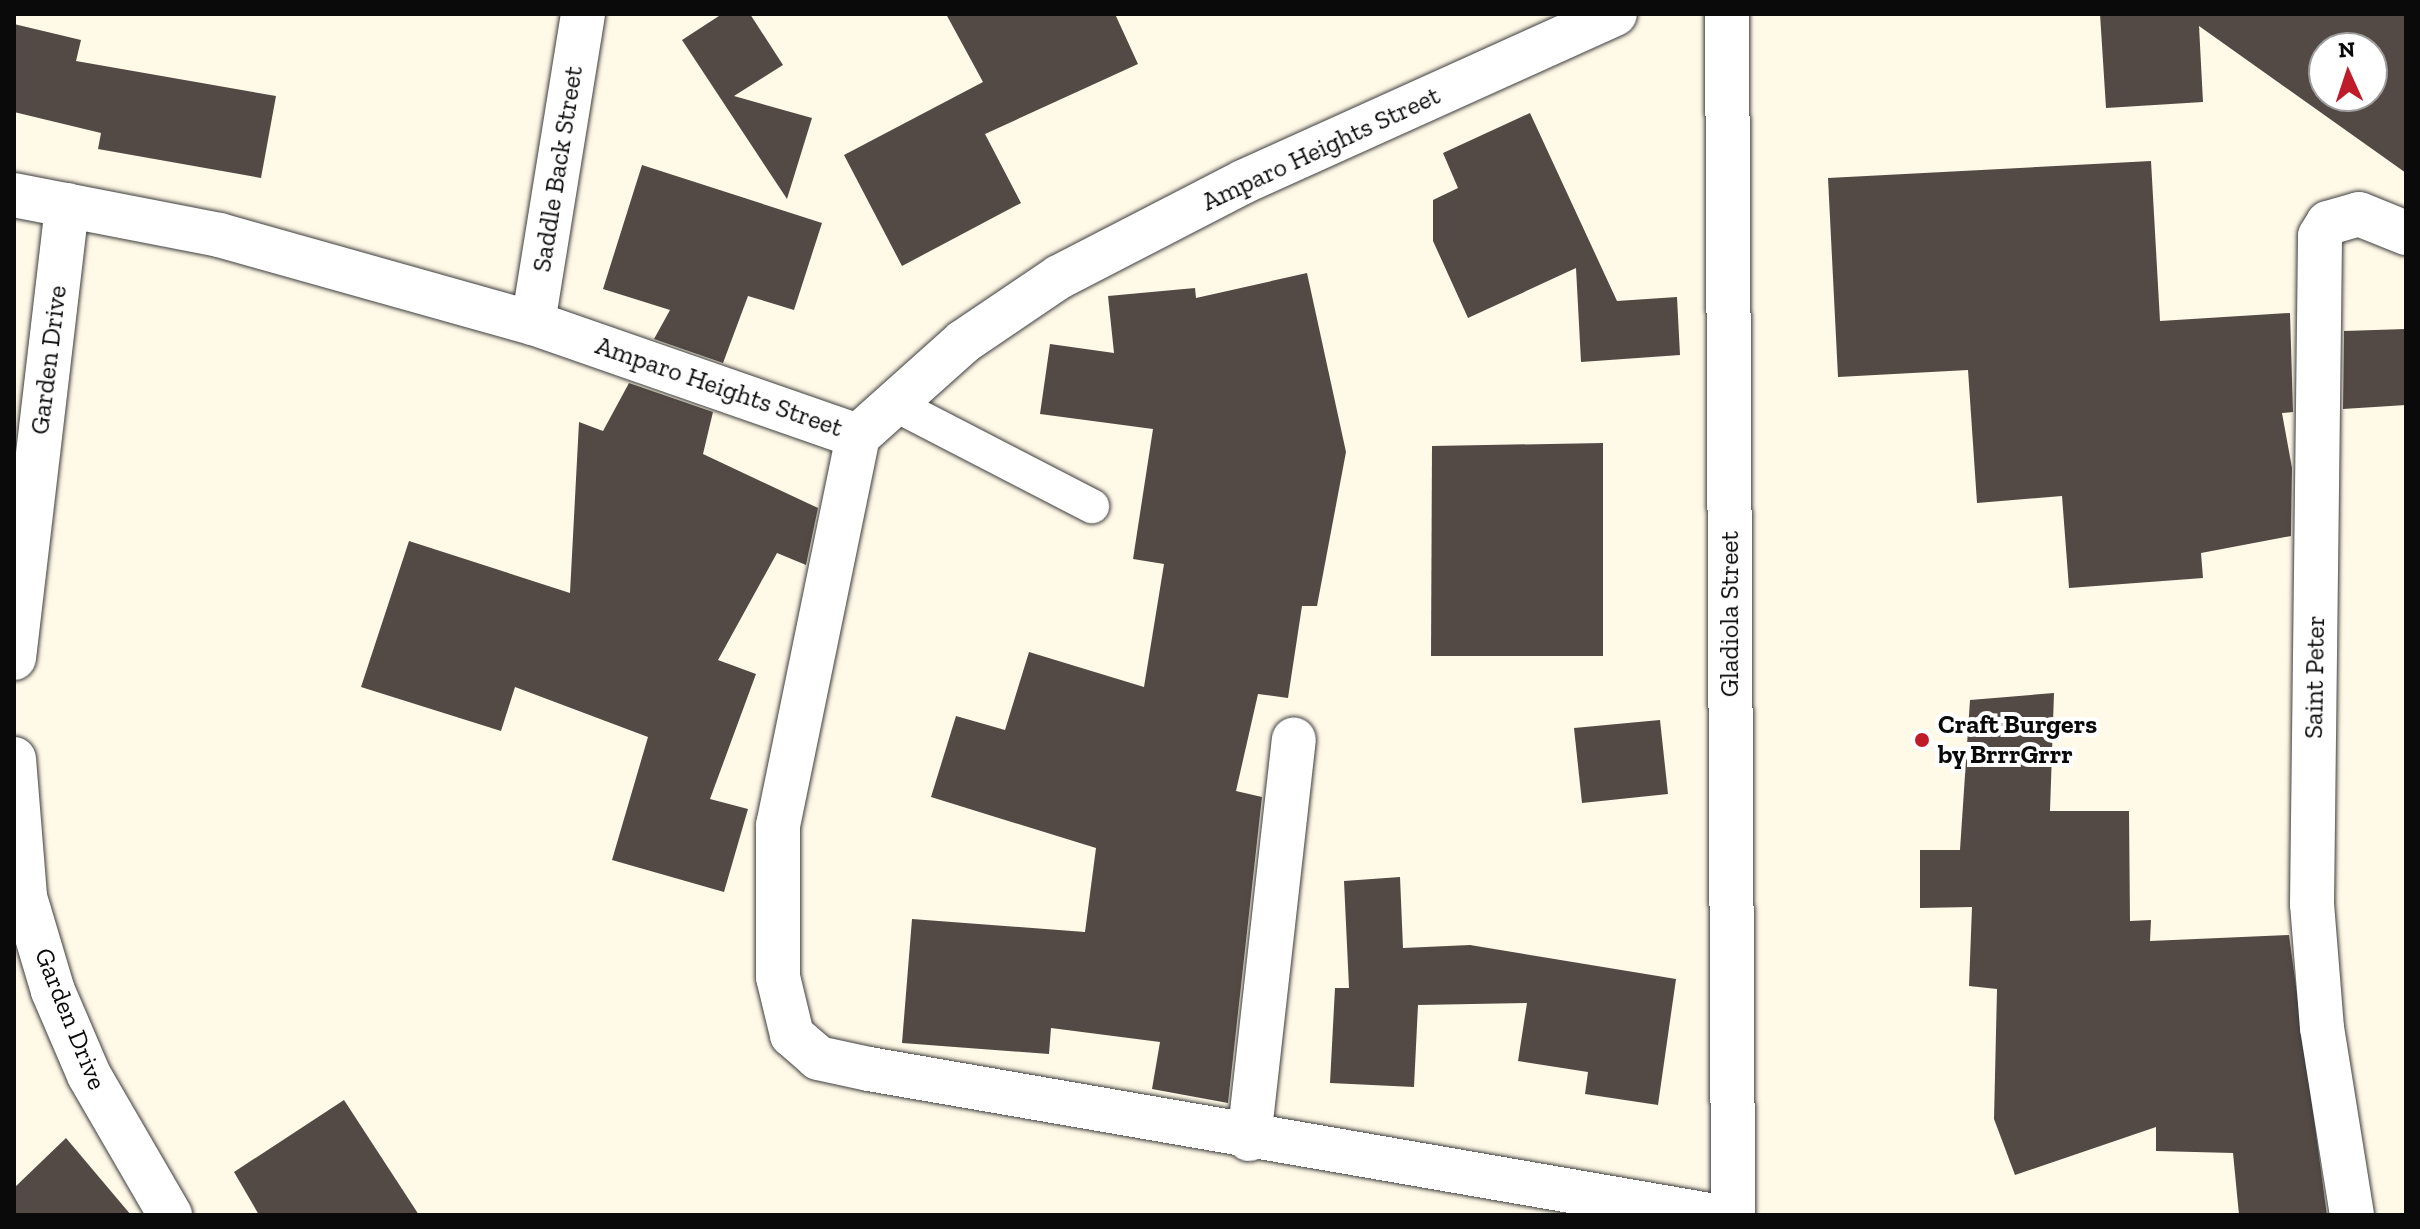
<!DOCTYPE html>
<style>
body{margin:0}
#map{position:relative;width:2420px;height:1229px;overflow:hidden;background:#fff9e7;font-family:"Zilla Slab",serif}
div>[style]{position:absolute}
.building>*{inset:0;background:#534a46}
.roads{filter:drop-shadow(0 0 2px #3d3d3d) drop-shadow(0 0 2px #3d3d3d)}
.lane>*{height:34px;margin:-17px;padding:0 17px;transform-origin:17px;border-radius:17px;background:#fff}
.street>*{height:44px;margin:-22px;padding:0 22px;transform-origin:22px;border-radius:22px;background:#fff}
.dots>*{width:22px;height:22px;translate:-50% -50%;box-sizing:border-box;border:4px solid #fff;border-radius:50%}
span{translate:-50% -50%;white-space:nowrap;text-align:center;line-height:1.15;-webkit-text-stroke:8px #fff;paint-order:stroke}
.street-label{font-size:26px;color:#0a0a0a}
.poi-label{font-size:26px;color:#0a0a0a;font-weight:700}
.left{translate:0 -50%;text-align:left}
.frame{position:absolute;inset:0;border:16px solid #0a0a0a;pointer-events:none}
.north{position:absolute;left:2308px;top:32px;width:80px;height:80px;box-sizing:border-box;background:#fff;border:2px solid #9d9d9d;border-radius:50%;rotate:357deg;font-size:22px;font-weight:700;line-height:32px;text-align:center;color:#0a0a0a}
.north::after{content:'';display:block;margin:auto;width:28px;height:36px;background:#c01b29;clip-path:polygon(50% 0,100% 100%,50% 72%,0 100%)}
</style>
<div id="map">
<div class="building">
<i style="clip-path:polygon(722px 14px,750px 14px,783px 65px,734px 96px,812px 118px,787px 199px,682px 40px)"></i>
<i style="clip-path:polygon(946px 14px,1115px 14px,1138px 64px,985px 134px,1021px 203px,902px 266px,844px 155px,983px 82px)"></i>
<i style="clip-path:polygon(evenodd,2100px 14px,2406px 14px,2406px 173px,2199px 26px,2203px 102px,2106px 108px,2100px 14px,2324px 48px,2372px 48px,2372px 96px,2324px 96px,2324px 48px)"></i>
<i style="clip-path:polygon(14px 24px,81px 40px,76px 61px,276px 96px,261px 178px,98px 149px,101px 133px,14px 112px)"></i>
<i style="clip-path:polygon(1530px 113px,1617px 301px,1677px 297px,1680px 355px,1581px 362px,1576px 268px,1468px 318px,1433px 241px,1433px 200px,1458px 188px,1443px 153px)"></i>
<i style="clip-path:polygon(2151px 161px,2160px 321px,2290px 313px,2293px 412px,2282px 413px,2292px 468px,2291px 536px,2201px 553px,2203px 578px,2069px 588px,2062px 496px,1977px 503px,1968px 370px,1838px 377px,1828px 178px)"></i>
<i style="clip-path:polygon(642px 165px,822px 223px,794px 310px,748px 296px,723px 363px,654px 339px,670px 310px,603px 289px)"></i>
<i style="clip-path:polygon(1307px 273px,1346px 452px,1317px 606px,1302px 606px,1288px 698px,1258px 694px,1236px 791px,1262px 797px,1228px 1103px,1152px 1089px,1160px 1042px,1051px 1028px,1049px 1054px,902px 1043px,912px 919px,1085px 932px,1096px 848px,931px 797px,956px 716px,1005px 730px,1029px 652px,1144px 687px,1164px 564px,1133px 559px,1153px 429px,1040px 414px,1050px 344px,1114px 353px,1108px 296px,1195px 288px,1196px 298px)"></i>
<i style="clip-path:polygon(2406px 329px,2406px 405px,2343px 409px,2344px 331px)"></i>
<i style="clip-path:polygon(629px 383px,713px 412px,703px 454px,818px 508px,806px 565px,777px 553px,718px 660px,756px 674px,710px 799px,748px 809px,724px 892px,612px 860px,648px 737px,515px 687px,501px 731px,361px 687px,409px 541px,570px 593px,579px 422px,603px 431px)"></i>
<i style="clip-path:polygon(1603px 443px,1603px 656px,1431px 656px,1432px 446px)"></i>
<i style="clip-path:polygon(2054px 693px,2050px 811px,2129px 811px,2130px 921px,2151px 920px,2150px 941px,2289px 935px,2327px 1215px,2239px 1215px,2233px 1153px,2156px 1151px,2156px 1127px,2015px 1175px,1994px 1119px,1997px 989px,1969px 986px,1972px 907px,1920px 908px,1920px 850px,1960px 850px,1970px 700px)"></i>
<i style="clip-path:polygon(1660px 720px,1668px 794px,1582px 803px,1574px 728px)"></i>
<i style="clip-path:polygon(1400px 877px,1403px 948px,1470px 945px,1676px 979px,1658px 1105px,1585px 1094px,1588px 1072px,1518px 1061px,1527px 1003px,1418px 1005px,1414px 1087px,1330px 1083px,1335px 988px,1349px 988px,1344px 881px)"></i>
<i style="clip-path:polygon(344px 1100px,419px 1215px,259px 1215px,234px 1172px)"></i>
<i style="clip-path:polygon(66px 1138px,131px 1215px,14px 1215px,14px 1188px)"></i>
</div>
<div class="roads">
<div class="lane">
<i style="left:894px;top:404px;width:223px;rotate:27.3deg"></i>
</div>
<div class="street">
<i style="left:1727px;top:14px;width:1201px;rotate:89.71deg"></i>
<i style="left:14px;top:195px;width:209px;rotate:11deg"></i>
<i style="left:219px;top:235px;width:326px;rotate:15.7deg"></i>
<i style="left:533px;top:323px;width:344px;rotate:19.2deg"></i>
<i style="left:858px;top:436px;width:141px;rotate:-41.8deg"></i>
<i style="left:963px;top:342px;width:116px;rotate:-34.1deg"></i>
<i style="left:1059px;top:277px;width:207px;rotate:-27.3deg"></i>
<i style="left:1243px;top:182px;width:408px;rotate:-24.3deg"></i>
<i style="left:533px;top:323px;width:313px;rotate:-80.8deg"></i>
<i style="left:858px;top:436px;width:397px;rotate:101.6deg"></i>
<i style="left:778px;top:825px;width:152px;rotate:90deg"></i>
<i style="left:778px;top:977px;width:60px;rotate:76.4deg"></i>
<i style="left:792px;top:1035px;width:35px;rotate:41deg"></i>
<i style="left:818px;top:1058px;width:52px;rotate:12.2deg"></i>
<i style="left:869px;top:1069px;width:853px;rotate:9.86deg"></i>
<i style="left:14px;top:658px;width:456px;rotate:-83.3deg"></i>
<i style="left:14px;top:759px;width:138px;rotate:85.4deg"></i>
<i style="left:25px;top:897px;width:98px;rotate:73.4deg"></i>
<i style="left:53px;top:991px;width:91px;rotate:66.8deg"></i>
<i style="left:89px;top:1075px;width:162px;rotate:59.9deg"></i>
<i style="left:1249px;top:1139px;width:402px;rotate:-83.6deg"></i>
<i style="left:2352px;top:1215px;width:189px;rotate:-99.1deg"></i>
<i style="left:2322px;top:1028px;width:124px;rotate:-94.6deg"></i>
<i style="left:2312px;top:904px;width:668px;rotate:-89.31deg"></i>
<i style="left:2320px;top:236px;width:15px;rotate:-58deg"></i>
<i style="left:2328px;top:223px;width:32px;rotate:-16deg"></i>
<i style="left:2359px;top:214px;width:51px;rotate:22deg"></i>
</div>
</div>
<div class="dots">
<i style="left:1922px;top:740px;background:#c01b29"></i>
</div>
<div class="street-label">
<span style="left:1321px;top:149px;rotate:-25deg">Amparo Heights Street</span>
<span style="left:558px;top:169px;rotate:-81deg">Saddle Back Street</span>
<span style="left:49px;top:360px;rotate:-83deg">Garden Drive</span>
<span style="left:719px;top:387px;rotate:19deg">Amparo Heights Street</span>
<span style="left:1730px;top:614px;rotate:-90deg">Gladiola Street</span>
<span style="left:2315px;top:677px;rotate:-89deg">Saint Peter</span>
<span style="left:70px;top:1019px;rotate:68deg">Garden Drive</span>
</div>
<div class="poi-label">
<span class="left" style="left:1938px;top:740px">Craft Burgers<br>by BrrrGrrr</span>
</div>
<div class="frame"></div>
<div class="north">N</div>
</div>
